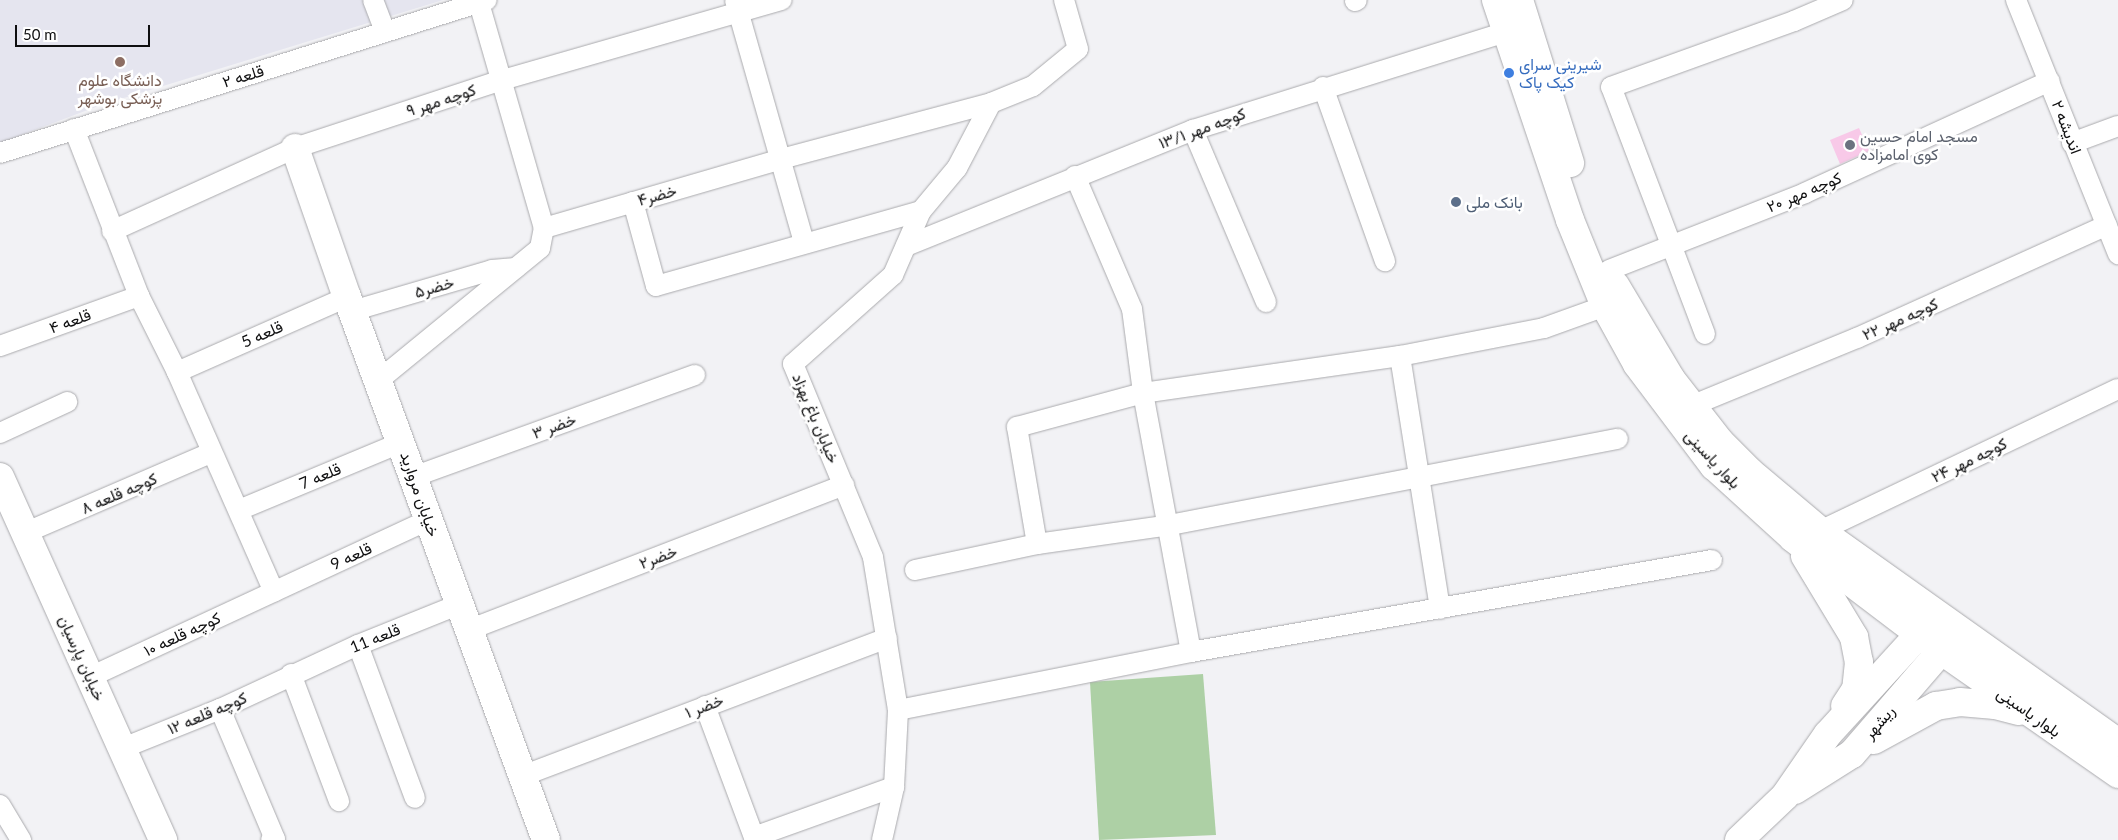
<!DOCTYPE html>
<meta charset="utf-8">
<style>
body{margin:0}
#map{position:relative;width:2118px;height:840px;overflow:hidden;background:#f2f2f5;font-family:Lato,Vazirmatn,sans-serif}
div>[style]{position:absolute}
.built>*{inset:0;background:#e5e5ef}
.green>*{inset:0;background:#add0a5}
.building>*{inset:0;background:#f8c9e8}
.roads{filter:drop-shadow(0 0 1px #aaaaad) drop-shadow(0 0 1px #aaaaad)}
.street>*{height:20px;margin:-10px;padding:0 10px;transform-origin:10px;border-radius:10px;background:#fff}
.secondary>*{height:28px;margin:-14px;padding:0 14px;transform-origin:14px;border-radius:14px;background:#fff}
.dots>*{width:14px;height:14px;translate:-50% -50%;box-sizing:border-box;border:2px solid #fff;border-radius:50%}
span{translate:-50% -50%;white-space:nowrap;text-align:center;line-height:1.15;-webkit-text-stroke:5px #fff;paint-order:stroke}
.shop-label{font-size:16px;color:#366cbe}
.left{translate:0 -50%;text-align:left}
.street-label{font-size:16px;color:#0f0f10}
.education-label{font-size:16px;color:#785e54}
.worship-label{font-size:16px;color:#5b616d}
.service-label{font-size:16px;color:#4e5e75}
.scale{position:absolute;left:15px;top:25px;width:135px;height:22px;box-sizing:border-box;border:2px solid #0f0f10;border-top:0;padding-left:6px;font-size:15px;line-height:18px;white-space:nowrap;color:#0f0f10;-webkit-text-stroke:4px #fff;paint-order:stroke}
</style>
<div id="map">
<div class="built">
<i style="clip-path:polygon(0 0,443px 0,101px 105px,0 143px)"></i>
</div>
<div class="green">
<i style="clip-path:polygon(1203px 674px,1216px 835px,1099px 840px,1090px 682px)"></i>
</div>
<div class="building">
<i style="clip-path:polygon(1859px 128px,1869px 151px,1840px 164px,1830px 140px)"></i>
</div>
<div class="roads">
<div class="street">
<i style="left:373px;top:0;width:34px;rotate:69deg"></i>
<i style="left:735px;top:0;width:253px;rotate:74.1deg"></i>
<i style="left:2016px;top:0;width:274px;rotate:68.1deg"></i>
<i style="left:1355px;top:1px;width:2px;rotate:-27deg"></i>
<i style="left:479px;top:3px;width:234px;rotate:73.9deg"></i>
<i style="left:1323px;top:87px;width:185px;rotate:70.4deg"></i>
<i style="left:74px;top:129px;width:179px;rotate:68.7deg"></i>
<i style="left:139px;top:296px;width:85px;rotate:63.4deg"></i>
<i style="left:177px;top:372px;width:240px;rotate:66.2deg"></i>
<i style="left:1193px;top:130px;width:187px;rotate:67deg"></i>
<i style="left:2072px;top:143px;width:49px;rotate:-20.3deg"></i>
<i style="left:0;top:153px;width:510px;rotate:-17.44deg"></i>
<i style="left:1075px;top:176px;width:145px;rotate:66.8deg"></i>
<i style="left:1132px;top:309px;width:85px;rotate:82.5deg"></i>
<i style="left:1143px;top:393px;width:263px;rotate:79.5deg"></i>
<i style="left:633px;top:202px;width:87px;rotate:74.7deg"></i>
<i style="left:656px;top:286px;width:275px;rotate:-15.8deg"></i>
<i style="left:112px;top:231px;width:201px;rotate:-24.4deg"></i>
<i style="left:295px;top:148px;width:215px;rotate:-18.2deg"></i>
<i style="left:499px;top:81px;width:294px;rotate:-16deg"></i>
<i style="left:906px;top:246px;width:310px;rotate:-22deg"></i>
<i style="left:1193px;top:130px;width:328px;rotate:-17.4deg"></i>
<i style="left:1609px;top:270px;width:211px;rotate:-21.4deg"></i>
<i style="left:1805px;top:193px;width:269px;rotate:-24.6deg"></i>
<i style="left:352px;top:311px;width:146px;rotate:-16.3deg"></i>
<i style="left:492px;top:270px;width:24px;rotate:-5deg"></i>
<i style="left:1705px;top:334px;width:264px;rotate:-110.8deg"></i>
<i style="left:1611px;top:87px;width:195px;rotate:-19.8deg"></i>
<i style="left:1794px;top:21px;width:53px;rotate:-23.2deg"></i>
<i style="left:0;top:346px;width:148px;rotate:-19.8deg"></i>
<i style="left:1400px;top:356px;width:256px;rotate:81deg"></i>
<i style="left:177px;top:372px;width:186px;rotate:-23.8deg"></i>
<i style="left:379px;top:380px;width:208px;rotate:-39.3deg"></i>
<i style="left:540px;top:248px;width:20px;rotate:-79deg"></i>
<i style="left:544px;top:228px;width:247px;rotate:-16.2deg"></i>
<i style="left:781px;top:159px;width:217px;rotate:-14.9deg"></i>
<i style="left:1691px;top:406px;width:179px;rotate:-22.3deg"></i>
<i style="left:1857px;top:338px;width:274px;rotate:-24.3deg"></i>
<i style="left:0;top:433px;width:74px;rotate:-24.8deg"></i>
<i style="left:413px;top:477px;width:300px;rotate:-19.9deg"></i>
<i style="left:239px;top:510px;width:177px;rotate:-22.6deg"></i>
<i style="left:1820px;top:531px;width:330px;rotate:-25.5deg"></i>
<i style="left:27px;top:532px;width:199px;rotate:-23.3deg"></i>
<i style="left:1037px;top:544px;width:119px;rotate:-99.7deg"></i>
<i style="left:1017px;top:427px;width:131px;rotate:-15.1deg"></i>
<i style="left:1143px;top:393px;width:260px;rotate:-8.2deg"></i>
<i style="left:1400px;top:356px;width:147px;rotate:-11deg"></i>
<i style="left:1544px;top:328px;width:65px;rotate:-19.8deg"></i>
<i style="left:915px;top:570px;width:125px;rotate:-12deg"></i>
<i style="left:1037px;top:544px;width:134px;rotate:-8.1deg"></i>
<i style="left:1170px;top:525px;width:456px;rotate:-10.9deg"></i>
<i style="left:471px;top:629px;width:400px;rotate:-21.1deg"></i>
<i style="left:358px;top:645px;width:163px;rotate:69.6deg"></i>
<i style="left:291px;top:674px;width:136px;rotate:69.3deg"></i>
<i style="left:90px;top:677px;width:373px;rotate:-24.9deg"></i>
<i style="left:705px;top:706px;width:140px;rotate:69.5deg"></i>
<i style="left:754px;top:837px;width:149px;rotate:-19.7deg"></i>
<i style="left:220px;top:709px;width:141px;rotate:67.1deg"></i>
<i style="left:275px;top:839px;width:4px;rotate:166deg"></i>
<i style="left:898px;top:710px;width:299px;rotate:-11.2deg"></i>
<i style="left:1191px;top:652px;width:529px;rotate:-10.01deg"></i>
<i style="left:123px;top:748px;width:105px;rotate:-21.9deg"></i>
<i style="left:220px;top:709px;width:152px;rotate:-24.9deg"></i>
<i style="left:358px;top:645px;width:110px;rotate:-21.9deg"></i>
<i style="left:522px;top:776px;width:390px;rotate:-20.7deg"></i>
<i style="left:0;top:805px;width:41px;rotate:59deg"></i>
<i style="left:882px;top:840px;width:54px;rotate:-77.2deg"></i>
<i style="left:894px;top:787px;width:77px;rotate:-87deg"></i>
<i style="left:898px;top:710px;width:155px;rotate:-99.3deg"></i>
<i style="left:873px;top:557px;width:209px;rotate:-112.5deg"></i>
<i style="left:793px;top:364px;width:134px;rotate:-41.7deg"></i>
<i style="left:893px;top:275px;width:70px;rotate:-66.4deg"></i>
<i style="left:921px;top:211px;width:56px;rotate:-50.1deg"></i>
<i style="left:957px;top:168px;width:73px;rotate:-62.4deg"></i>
<i style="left:991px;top:103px;width:45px;rotate:-22deg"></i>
<i style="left:1033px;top:86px;width:58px;rotate:-39.4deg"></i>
<i style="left:1078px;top:49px;width:51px;rotate:-105.9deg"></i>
</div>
<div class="secondary">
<i style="left:1496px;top:0;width:232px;rotate:71.4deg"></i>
<i style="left:1570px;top:220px;width:93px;rotate:67.9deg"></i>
<i style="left:1605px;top:306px;width:66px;rotate:61.1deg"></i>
<i style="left:1637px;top:364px;width:128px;rotate:53deg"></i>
<i style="left:1714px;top:466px;width:107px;rotate:42.3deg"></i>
<i style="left:1793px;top:538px;width:187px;rotate:37.2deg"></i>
<i style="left:1942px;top:651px;width:215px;rotate:34.9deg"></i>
<i style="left:1519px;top:0;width:171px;rotate:72.6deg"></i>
<i style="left:295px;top:148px;width:158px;rotate:70.8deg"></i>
<i style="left:347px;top:297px;width:578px;rotate:69.87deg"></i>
<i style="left:1615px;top:285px;width:109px;rotate:59.2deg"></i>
<i style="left:1671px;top:379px;width:80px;rotate:52.1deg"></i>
<i style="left:1720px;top:442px;width:42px;rotate:45deg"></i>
<i style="left:1750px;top:472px;width:92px;rotate:40.1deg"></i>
<i style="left:1820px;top:531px;width:366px;rotate:35.4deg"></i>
<i style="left:0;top:477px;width:398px;rotate:65.8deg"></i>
<i style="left:1805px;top:556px;width:95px;rotate:58.8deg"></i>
<i style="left:1854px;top:637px;width:25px;rotate:79deg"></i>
<i style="left:1859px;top:662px;width:27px;rotate:96deg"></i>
<i style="left:1856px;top:689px;width:20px;rotate:123deg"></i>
<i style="left:1874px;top:740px;width:71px;rotate:-28.7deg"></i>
<i style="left:1936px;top:706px;width:24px;rotate:-9deg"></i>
<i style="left:1960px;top:702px;width:35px;rotate:5deg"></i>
<i style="left:1995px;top:705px;width:25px;rotate:14deg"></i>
<i style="left:1795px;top:790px;width:67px;rotate:-32.3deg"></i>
<i style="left:1852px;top:754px;width:155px;rotate:-49.2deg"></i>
<i style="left:1739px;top:840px;width:64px;rotate:-43.7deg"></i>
<i style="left:1785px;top:796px;width:75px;rotate:-55.3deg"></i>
<i style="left:1828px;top:734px;width:154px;rotate:-47.6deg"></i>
</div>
</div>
<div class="dots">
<i style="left:120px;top:62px;background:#8d6e63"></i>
<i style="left:1509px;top:73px;background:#3f7fe0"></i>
<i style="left:1850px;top:145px;background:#6b7280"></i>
<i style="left:1456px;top:202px;background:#5c6f8a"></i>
</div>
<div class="shop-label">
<span class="left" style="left:1519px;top:73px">شیرینی سرای<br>کیک پاک</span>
</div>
<div class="street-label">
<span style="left:243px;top:76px;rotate:-17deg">قلعه ۲</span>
<span style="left:441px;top:100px;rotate:-18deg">کوچه مهر ۹</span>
<span style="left:2067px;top:127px;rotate:69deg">اندیشه ۲</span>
<span style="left:1202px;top:128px;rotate:-20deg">کوچه مهر ۱۳/۱</span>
<span style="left:1804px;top:192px;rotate:-23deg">کوچه مهر ۲۰</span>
<span style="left:657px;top:195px;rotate:-16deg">خضر۴</span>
<span style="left:434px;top:287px;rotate:-16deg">خضر۵</span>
<span style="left:1900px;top:319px;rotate:-24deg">کوچه مهر ۲۲</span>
<span style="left:70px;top:321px;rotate:-20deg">قلعه ۴</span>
<span style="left:262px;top:334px;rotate:-24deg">قلعه 5</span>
<span style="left:816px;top:418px;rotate:67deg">خیابان باغ بهزاد</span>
<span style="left:554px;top:426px;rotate:-20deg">خضر ۳</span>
<span style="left:1713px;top:459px;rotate:47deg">بلوار یاسینی</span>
<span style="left:1969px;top:460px;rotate:-26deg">کوچه مهر ۲۴</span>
<span style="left:320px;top:476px;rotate:-23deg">قلعه 7</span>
<span style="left:119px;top:493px;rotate:-23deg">کوچه قلعه ۸</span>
<span style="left:420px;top:494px;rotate:71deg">خیابان مروارید</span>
<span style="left:351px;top:556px;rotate:-25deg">قلعه 9</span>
<span style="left:658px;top:557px;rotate:-21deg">خضر۲</span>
<span style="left:182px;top:634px;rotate:-25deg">کوچه قلعه ۱۰</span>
<span style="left:375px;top:638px;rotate:-22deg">قلعه 11</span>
<span style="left:82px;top:658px;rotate:66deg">خیابان پارسیان</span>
<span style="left:704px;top:706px;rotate:-21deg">خضر ۱</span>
<span style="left:2029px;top:712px;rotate:35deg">بلوار یاسینی</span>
<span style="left:207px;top:713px;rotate:-23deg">کوچه قلعه ۱۲</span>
<span style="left:1879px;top:722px;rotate:-49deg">ریشهر</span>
</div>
<div class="education-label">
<span style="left:120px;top:89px">دانشگاه علوم<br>پزشکی بوشهر</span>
</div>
<div class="worship-label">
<span class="left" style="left:1860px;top:145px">مسجد امام حسین<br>کوی امامزاده</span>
</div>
<div class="service-label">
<span class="left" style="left:1466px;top:202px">بانک ملی</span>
</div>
<div class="scale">50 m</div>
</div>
